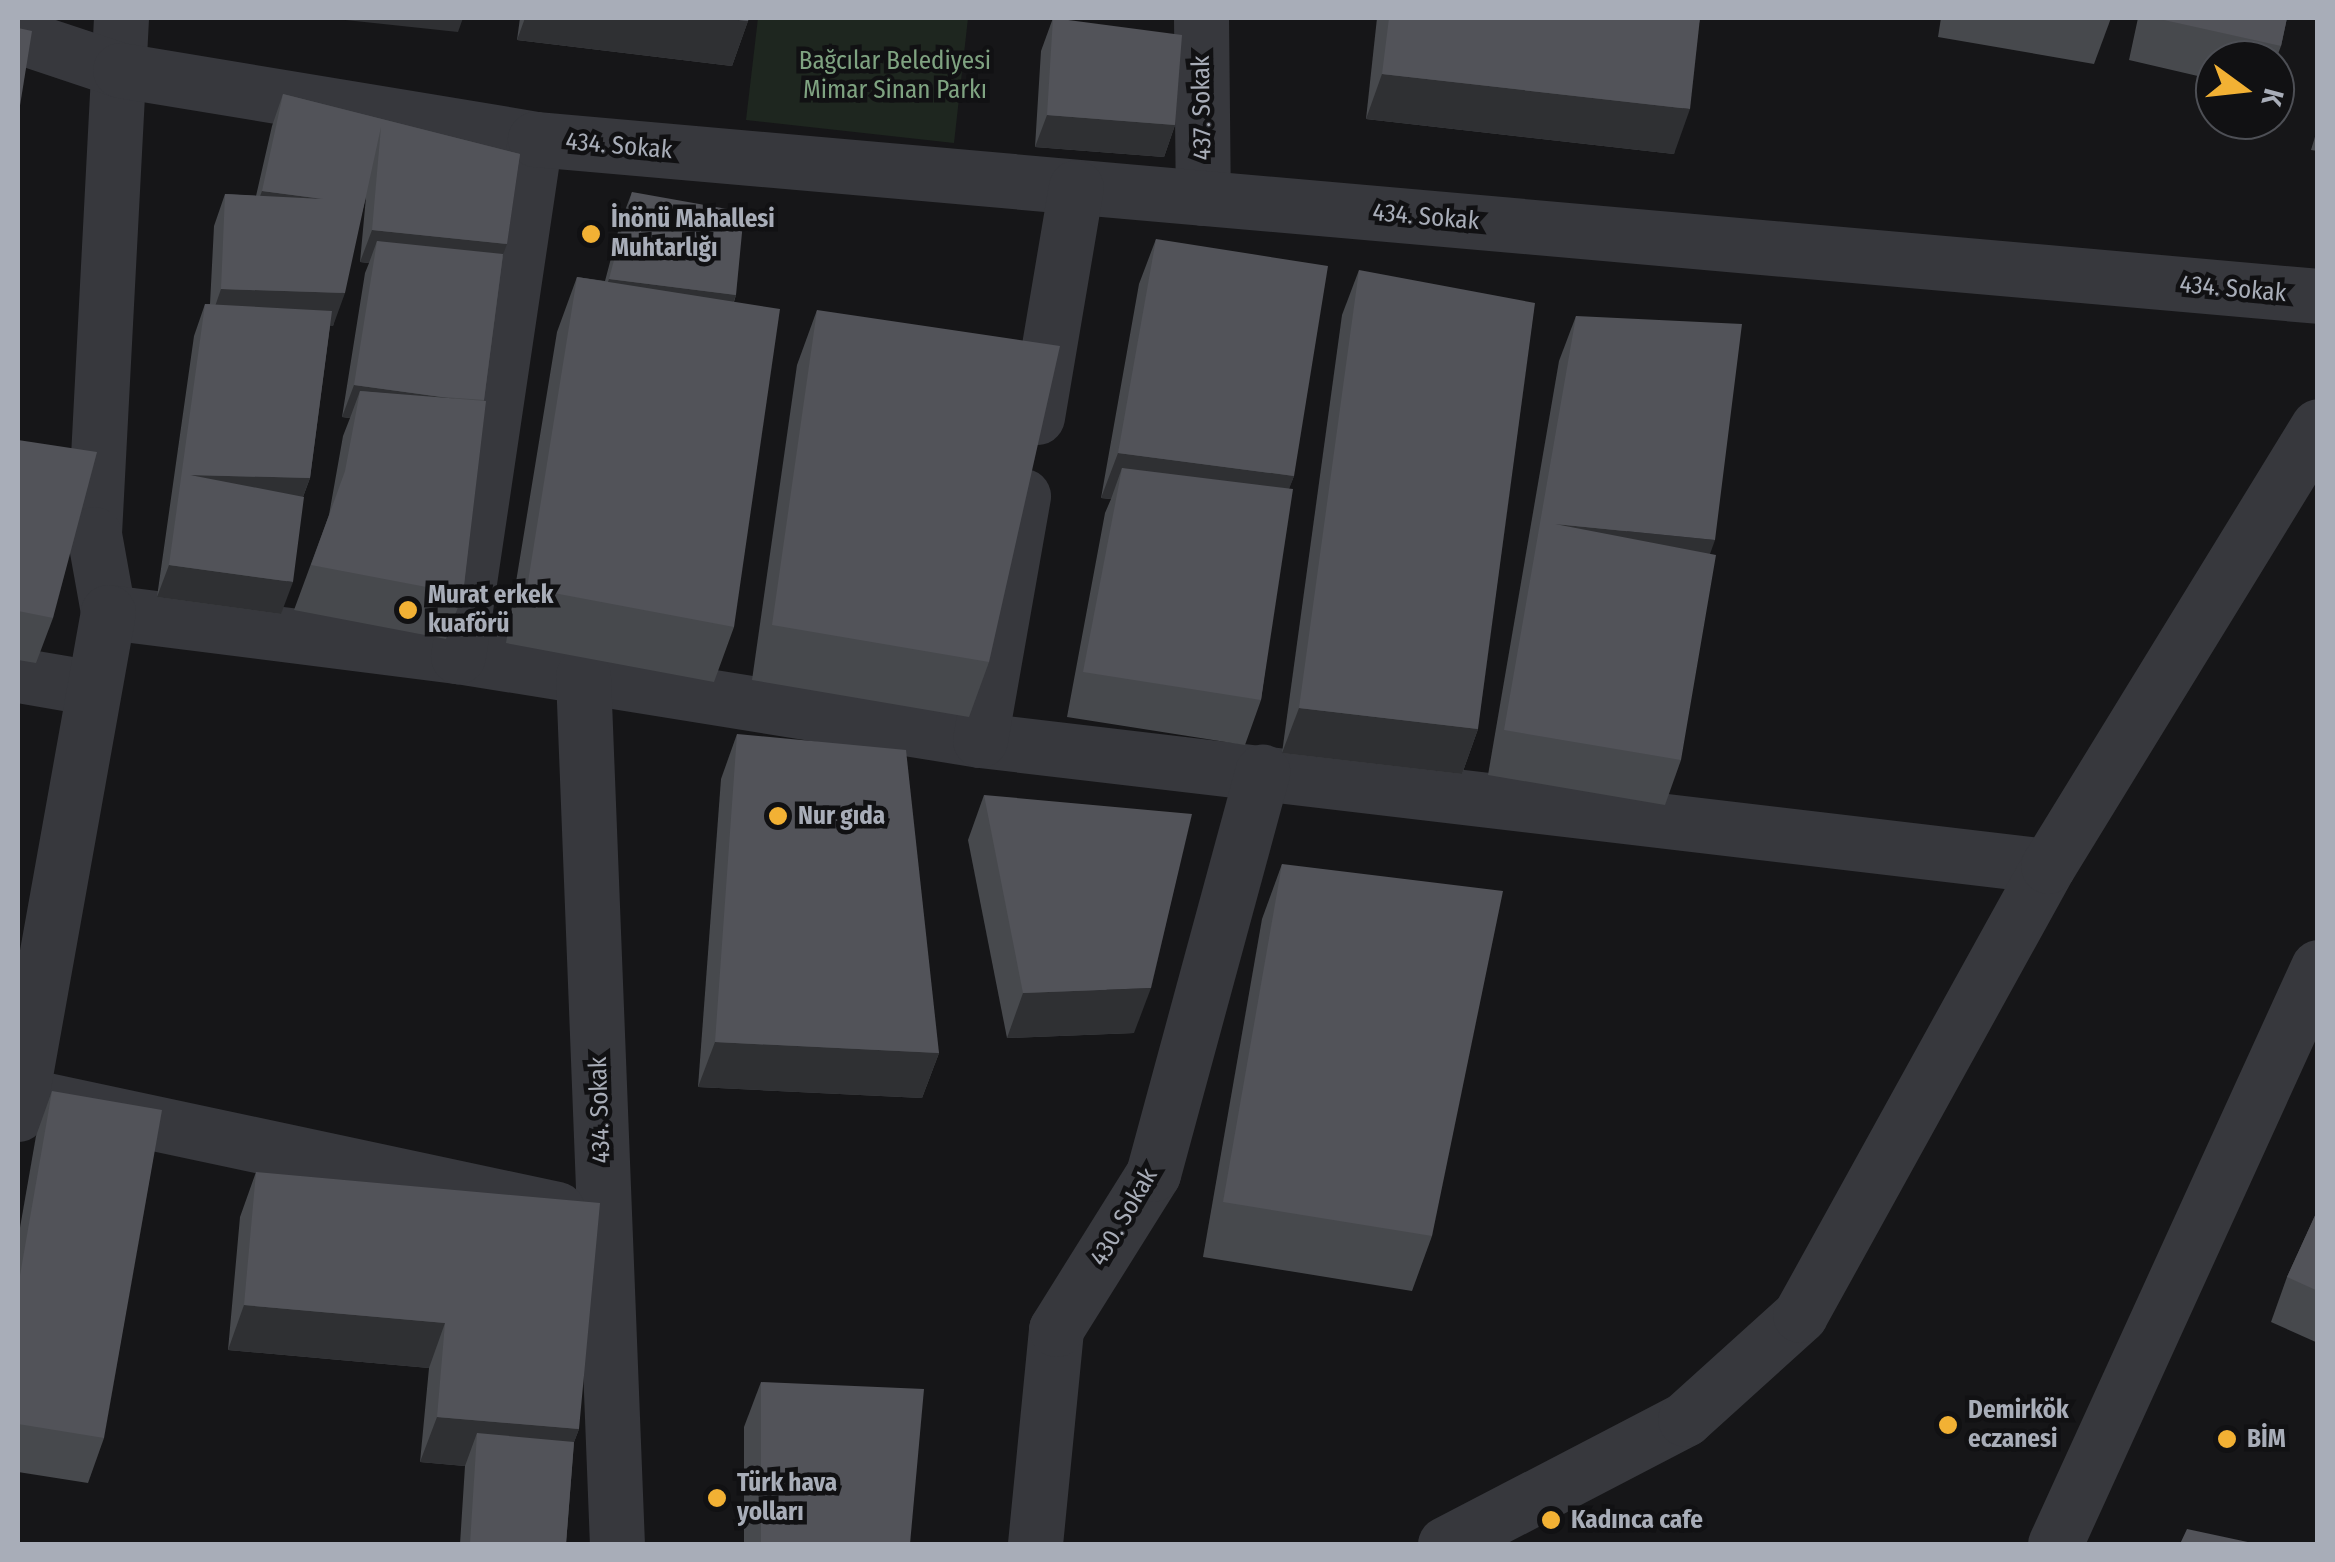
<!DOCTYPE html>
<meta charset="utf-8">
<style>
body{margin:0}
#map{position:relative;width:2335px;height:1562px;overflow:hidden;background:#161618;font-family:"Fira Sans Condensed",sans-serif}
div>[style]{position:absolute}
.green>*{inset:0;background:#1e261f}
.minor>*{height:55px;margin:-27.5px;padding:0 27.5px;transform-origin:27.5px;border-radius:27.5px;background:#37383d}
.wall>*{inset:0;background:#47494d}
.shaded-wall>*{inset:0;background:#2f3033}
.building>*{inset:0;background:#525359}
.dots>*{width:28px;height:28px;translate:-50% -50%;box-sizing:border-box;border:5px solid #111113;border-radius:50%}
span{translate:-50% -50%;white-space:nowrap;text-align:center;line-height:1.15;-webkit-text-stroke:9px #111113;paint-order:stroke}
.park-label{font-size:25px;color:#7fa381}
.street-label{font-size:25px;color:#a8adb8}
.poi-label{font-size:25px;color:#a8adb8;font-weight:700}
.left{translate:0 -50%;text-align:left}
.frame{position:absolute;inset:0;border:20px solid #a8adb8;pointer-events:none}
.north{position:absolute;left:2195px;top:40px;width:100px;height:100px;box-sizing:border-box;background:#111113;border:2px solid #4d4f55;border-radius:50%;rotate:105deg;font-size:28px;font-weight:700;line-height:40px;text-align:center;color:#a8adb8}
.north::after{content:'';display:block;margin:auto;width:35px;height:45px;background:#f2b134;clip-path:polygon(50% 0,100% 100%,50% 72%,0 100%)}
</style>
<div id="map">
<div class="green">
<i style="clip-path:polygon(758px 18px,968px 18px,954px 143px,746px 120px)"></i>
</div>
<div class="minor">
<i style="left:121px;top:18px;width:517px;rotate:93deg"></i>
<i style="left:94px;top:534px;width:79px;rotate:79.8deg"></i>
<i style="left:108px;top:612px;width:353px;rotate:7.2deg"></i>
<i style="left:458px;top:656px;width:529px;rotate:9.14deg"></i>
<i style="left:980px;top:740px;width:1075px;rotate:6.73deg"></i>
<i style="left:1201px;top:18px;width:180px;rotate:89.4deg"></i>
<i style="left:18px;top:36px;width:108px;rotate:18.4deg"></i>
<i style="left:120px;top:70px;width:421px;rotate:9.4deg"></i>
<i style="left:535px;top:139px;width:523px;rotate:98.47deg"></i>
<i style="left:535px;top:139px;width:1790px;rotate:5.03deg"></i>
<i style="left:1037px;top:417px;width:233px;rotate:-80.4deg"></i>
<i style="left:18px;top:675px;width:76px;rotate:9.8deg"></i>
<i style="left:583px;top:676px;width:869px;rotate:87.76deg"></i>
<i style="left:980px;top:740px;width:248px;rotate:-80deg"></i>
<i style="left:18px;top:1094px;width:551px;rotate:12.04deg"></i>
<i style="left:18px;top:1114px;width:510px;rotate:-79.84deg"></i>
<i style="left:1035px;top:1544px;width:216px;rotate:-84.4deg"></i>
<i style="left:1056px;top:1329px;width:183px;rotate:-58deg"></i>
<i style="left:1153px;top:1174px;width:417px;rotate:-74.8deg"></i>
<i style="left:1445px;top:1544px;width:271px;rotate:-27.5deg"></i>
<i style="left:1685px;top:1419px;width:155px;rotate:-42.1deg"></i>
<i style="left:1800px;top:1315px;width:513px;rotate:-61.09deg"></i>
<i style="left:2048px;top:866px;width:516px;rotate:-58.47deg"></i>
<i style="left:2055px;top:1544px;width:634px;rotate:-65.5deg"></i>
</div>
<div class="wall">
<i style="clip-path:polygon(520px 18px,749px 18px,732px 66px,517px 40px)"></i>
<i style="clip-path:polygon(1053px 18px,1175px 125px,1164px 157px,1035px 147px,1041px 51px)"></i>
<i style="clip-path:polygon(1377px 18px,1700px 18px,1674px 154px,1366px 119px)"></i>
<i style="clip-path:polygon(1941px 18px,2111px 18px,2094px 64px,1938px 37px)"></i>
<i style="clip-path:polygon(2138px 18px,2287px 18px,2281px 46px,2275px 62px,2275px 60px,2215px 60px,2215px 80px,2129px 60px)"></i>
<i style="clip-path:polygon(283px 94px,520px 154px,503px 255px,484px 400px,463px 594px,446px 639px,294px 610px,329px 515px,343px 436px,350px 418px,342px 417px,365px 273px,369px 263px,360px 262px,366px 197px,333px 326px,330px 325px,310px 478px,303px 497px,281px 614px,157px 597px,194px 336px,205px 304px,210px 304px,214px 226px,225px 194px,256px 196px,272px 126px)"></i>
<i style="clip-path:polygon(2318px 127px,2318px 151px,2311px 150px)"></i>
<i style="clip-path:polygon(632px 192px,736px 295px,734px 302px,734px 627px,714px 682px,506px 643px,557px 332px,577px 277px,605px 281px,620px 224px)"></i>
<i style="clip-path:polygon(1156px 239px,1294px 476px,1289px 488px,1261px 700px,1245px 745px,1067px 717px,1105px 513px,1111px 499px,1101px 498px,1139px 284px)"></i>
<i style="clip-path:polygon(1359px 270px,1478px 729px,1462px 774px,1282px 753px,1342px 315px)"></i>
<i style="clip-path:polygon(817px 310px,989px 662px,969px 717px,752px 680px,797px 365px)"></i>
<i style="clip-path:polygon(1576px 316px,1681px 760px,1665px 805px,1488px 775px,1559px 361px)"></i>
<i style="clip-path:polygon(18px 440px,53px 618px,36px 663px,18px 660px)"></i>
<i style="clip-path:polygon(737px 734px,939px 1053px,922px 1098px,698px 1087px,721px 779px)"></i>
<i style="clip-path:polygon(984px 795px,1134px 1033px,1007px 1038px,968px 840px)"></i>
<i style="clip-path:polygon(1282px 864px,1432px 1236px,1412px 1291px,1203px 1257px,1262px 919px)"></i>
<i style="clip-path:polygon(52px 1091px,104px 1438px,88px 1483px,18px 1472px,18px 1239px,36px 1136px)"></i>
<i style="clip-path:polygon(256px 1172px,579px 1429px,574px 1442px,566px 1544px,460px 1544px,465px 1466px,420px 1462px,429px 1368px,228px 1350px,240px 1217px)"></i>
<i style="clip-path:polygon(2318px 1209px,2318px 1343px,2271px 1322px,2287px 1277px)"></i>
<i style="clip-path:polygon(761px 1382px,910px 1544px,744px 1544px,744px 1427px)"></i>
</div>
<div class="shaded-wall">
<i style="clip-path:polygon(327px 18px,463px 18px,458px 32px)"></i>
<i style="clip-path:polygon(525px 18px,720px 18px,748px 21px,732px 66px,517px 40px)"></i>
<i style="clip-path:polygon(1382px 74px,1690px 109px,1674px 154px,1366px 119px)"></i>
<i style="clip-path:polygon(1047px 115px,1175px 125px,1164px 157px,1035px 147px)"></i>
<i style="clip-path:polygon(262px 191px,323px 199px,250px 223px)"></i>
<i style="clip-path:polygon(372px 230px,507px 244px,495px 276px,377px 241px,369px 263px,360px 262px)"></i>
<i style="clip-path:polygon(609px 279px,736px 295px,724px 328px,598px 311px)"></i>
<i style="clip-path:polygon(221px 289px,345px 293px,333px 326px,210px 321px)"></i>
<i style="clip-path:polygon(354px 385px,484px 403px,360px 391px,350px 418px,342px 417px)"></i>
<i style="clip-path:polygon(1118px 453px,1294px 476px,1277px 521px,1122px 468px,1111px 499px,1101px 498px)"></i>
<i style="clip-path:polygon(190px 475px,310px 478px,298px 510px)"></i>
<i style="clip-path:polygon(1555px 524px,1715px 540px,1699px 585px)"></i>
<i style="clip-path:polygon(169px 565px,293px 582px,281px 614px,157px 597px)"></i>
<i style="clip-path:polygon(1299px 708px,1478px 729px,1462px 774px,1282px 753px)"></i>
<i style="clip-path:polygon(1151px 988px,1134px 1033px,1007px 1038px,1023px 993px)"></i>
<i style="clip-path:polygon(715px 1042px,939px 1053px,922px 1098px,698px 1087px)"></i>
<i style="clip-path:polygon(244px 1305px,445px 1323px,429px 1368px,228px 1350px)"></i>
<i style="clip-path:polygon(437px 1417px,579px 1429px,562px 1474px,477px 1433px,465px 1466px,420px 1462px)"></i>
</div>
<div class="building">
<i style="clip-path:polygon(720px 18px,749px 18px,748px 21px)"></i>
<i style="clip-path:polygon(1053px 18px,1182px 35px,1175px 125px,1047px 115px)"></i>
<i style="clip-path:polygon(1389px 18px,1700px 18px,1690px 109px,1382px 74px)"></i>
<i style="clip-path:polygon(2155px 18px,2287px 18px,2281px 46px)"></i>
<i style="clip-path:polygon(18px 28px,32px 31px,18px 118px)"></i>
<i style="clip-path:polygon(283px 94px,520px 154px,507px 244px,372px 230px,381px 127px,345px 293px,221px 289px,225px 194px,323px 199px,262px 191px)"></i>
<i style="clip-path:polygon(632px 192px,744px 212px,736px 295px,609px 279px)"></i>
<i style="clip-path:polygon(1156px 239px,1328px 266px,1294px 476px,1118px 453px)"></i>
<i style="clip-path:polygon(377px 241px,503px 254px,484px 400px,442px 397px,354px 385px)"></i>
<i style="clip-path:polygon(1359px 270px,1535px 303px,1478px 729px,1299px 708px)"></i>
<i style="clip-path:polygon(577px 277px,780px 309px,734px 627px,527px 588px)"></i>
<i style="clip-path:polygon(205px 304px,332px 311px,310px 478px,190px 475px,304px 497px,293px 582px,169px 565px)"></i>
<i style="clip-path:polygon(817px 310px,1060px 346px,989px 662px,772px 625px)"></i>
<i style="clip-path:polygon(1576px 316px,1742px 324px,1715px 540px,1555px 524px,1716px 555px,1681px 760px,1504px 730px)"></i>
<i style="clip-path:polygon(360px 391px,486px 401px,463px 594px,311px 565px,345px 471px)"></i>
<i style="clip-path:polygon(18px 440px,97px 452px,53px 618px,18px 611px)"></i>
<i style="clip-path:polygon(1122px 468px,1293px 489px,1261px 700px,1083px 672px)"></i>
<i style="clip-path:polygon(737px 734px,906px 750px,939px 1053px,715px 1042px)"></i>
<i style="clip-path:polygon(984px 795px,1192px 814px,1151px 988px,1023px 993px)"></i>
<i style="clip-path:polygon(1282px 864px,1503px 891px,1432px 1236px,1223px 1202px)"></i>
<i style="clip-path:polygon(52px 1091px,162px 1110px,104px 1438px,18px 1424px,18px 1287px)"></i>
<i style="clip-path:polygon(256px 1172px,600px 1203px,579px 1429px,437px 1417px,445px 1323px,244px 1305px)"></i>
<i style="clip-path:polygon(2318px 1209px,2318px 1291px,2287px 1277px)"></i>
<i style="clip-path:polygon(761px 1382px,924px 1389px,910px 1544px,761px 1544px)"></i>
<i style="clip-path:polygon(477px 1433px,574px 1442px,566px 1544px,470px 1544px)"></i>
<i style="clip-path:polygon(2187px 1529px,2257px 1544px,2180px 1544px)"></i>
</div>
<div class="dots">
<i style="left:591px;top:234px;background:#f2b134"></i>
<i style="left:408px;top:610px;background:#f2b134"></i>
<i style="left:778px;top:816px;background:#f2b134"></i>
<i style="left:1948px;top:1425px;background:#f2b134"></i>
<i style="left:2227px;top:1439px;background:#f2b134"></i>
<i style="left:717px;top:1498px;background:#f2b134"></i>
<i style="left:1551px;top:1520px;background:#f2b134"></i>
</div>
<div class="park-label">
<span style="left:895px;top:76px">Bağcılar Belediyesi<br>Mimar Sinan Parkı</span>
</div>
<div class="street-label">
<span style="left:1202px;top:108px;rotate:-91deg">437. Sokak</span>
<span style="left:619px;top:146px;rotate:5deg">434. Sokak</span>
<span style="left:1426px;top:217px;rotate:5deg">434. Sokak</span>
<span style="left:2233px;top:289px;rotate:5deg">434. Sokak</span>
<span style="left:600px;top:1110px;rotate:-92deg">434. Sokak</span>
<span style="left:1124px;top:1217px;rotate:-60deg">430. Sokak</span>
</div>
<div class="poi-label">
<span class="left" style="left:611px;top:234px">İnönü Mahallesi<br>Muhtarlığı</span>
<span class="left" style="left:428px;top:610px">Murat erkek<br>kuaförü</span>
<span class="left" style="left:798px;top:816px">Nur gıda</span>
<span class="left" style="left:1968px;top:1425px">Demirkök<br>eczanesi</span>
<span class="left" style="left:2247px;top:1439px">BİM</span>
<span class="left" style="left:737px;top:1498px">Türk hava<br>yolları</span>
<span class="left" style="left:1571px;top:1520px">Kadınca cafe</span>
</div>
<div class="frame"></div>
<div class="north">K</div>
</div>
